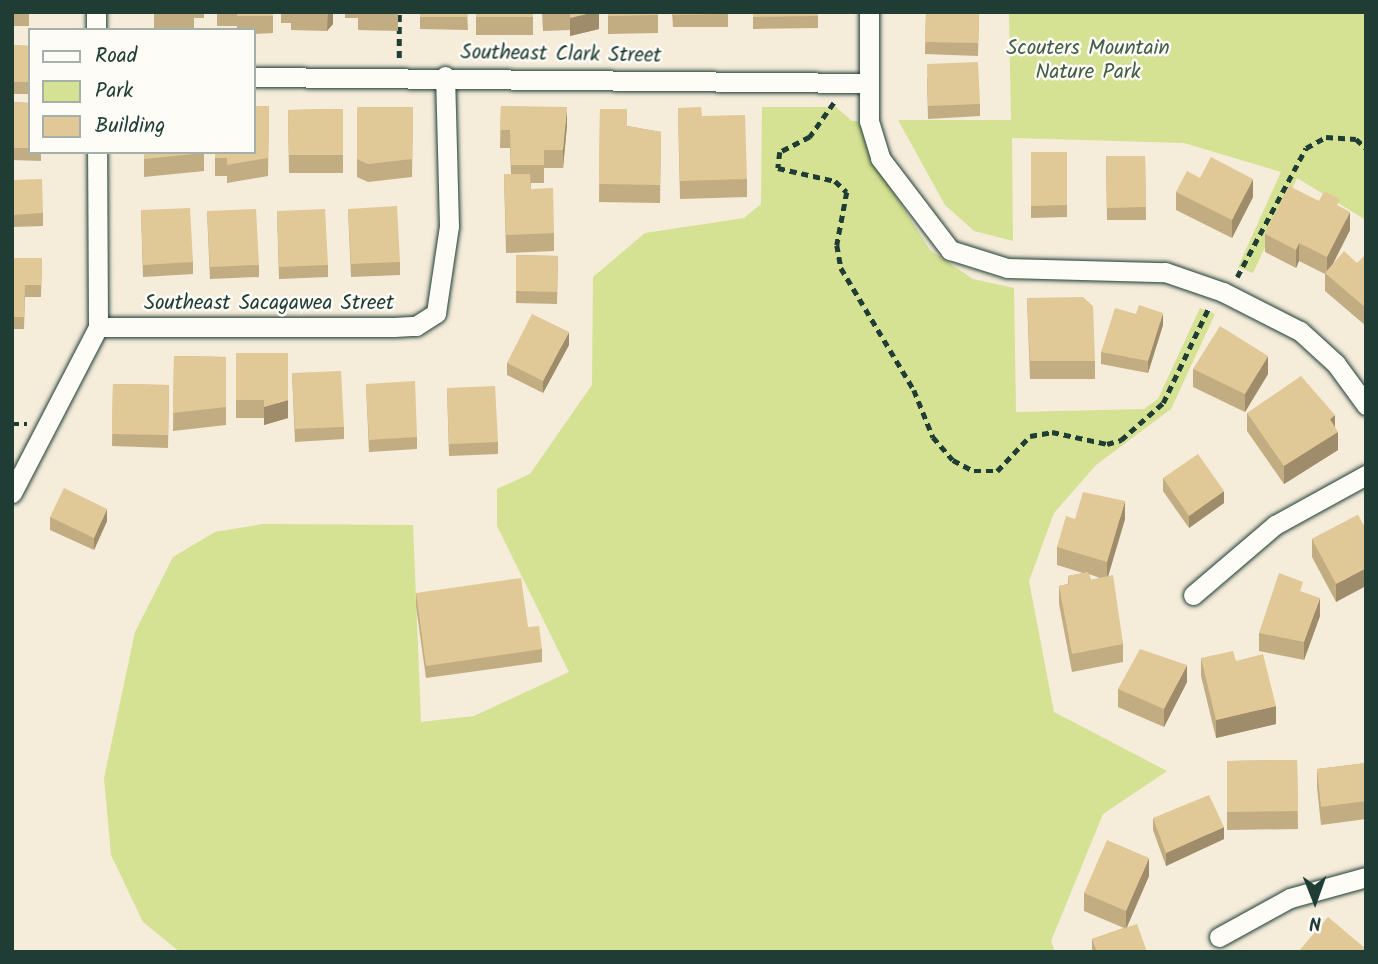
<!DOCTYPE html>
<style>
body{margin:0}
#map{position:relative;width:1378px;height:964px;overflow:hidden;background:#f5ecda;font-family:Kalam,sans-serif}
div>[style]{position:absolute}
.green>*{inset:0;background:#d5e193}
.path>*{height:4.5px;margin-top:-2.25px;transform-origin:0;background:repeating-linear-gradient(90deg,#1f3d34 0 7px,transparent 0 12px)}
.roads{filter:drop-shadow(0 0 2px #1f3d34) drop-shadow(0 0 2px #1f3d34)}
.minor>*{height:19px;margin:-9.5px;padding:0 9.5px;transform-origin:9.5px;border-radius:9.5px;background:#fdfcf7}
.wall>*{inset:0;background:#c2ac82}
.shaded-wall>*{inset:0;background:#9e8c6a}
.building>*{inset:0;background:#e1c897}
span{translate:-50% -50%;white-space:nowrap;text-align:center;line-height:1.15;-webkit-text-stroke:5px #fdfcf7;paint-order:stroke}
.park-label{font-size:21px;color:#435e47}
.street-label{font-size:21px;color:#1f3d34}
.frame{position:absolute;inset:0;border:14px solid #1f3d34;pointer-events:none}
.legend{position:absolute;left:28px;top:28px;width:228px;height:126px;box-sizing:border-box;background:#fdfcf7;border:2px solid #a4b0a9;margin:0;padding:9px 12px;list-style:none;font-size:21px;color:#1f3d34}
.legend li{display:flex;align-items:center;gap:14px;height:35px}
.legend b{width:35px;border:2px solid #a4b0a9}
.north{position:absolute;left:1280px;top:866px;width:70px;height:70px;-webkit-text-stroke:5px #fdfcf7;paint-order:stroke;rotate:179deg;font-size:19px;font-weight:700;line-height:28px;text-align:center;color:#1f3d34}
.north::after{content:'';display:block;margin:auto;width:24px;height:32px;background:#1f3d34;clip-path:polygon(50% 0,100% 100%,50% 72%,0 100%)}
</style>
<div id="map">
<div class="green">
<i style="clip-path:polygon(1009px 12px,1366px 12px,1366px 220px,1297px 178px,1253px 273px,1238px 267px,1281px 172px,1184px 143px,1012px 138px,1013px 241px,974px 231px,945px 205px,898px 120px,1011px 120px)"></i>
<i style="clip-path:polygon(762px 107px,836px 107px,852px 121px,861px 121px,874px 162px,930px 250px,973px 279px,1014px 288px,1016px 412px,1144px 409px,1158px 399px,1200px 308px,1215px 314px,1171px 409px,1096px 465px,1054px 513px,1029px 581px,1054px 712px,1167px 771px,1103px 814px,1051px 941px,1055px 952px,180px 952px,143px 922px,111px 855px,104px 778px,135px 632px,173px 557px,215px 532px,263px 524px,413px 525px,421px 722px,474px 716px,569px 672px,497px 526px,497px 489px,530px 474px,592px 385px,593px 277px,645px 233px,744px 218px,761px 204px)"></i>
</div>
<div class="path">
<i style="left:399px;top:58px;width:46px;rotate:-90deg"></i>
<i style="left:834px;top:103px;width:42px;rotate:125.2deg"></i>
<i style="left:810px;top:137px;width:34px;rotate:153deg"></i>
<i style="left:780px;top:152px;width:16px;rotate:97deg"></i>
<i style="left:778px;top:168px;width:58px;rotate:12.8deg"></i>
<i style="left:835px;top:181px;width:16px;rotate:43deg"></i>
<i style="left:847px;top:192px;width:54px;rotate:100.7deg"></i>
<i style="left:837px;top:245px;width:23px;rotate:80deg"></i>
<i style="left:841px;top:268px;width:142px;rotate:59.1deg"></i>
<i style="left:914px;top:390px;width:51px;rotate:68deg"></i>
<i style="left:933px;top:437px;width:30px;rotate:49deg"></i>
<i style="left:953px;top:460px;width:24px;rotate:28deg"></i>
<i style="left:974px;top:471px;width:23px"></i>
<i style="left:997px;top:471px;width:48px;rotate:-46.7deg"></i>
<i style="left:1030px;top:436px;width:22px;rotate:-10deg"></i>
<i style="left:1052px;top:432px;width:56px;rotate:12.3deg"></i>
<i style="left:1107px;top:444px;width:15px;rotate:-16deg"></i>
<i style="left:1121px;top:440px;width:56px;rotate:-41.4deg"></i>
<i style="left:1163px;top:403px;width:104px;rotate:-64.4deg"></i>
<i style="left:1237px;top:277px;width:146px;rotate:-61.9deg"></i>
<i style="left:1306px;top:148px;width:23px;rotate:-29deg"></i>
<i style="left:1326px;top:137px;width:30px;rotate:4deg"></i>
<i style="left:1356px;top:139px;width:13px;rotate:42deg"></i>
<i style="left:12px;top:424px;width:15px"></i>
</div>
<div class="roads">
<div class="minor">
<i style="left:96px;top:12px;width:18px;rotate:90deg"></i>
<i style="left:869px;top:12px;width:109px;rotate:90deg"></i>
<i style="left:869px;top:121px;width:39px;rotate:73deg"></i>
<i style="left:880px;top:158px;width:116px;rotate:52.7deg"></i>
<i style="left:950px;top:250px;width:60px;rotate:17.5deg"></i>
<i style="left:1007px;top:268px;width:158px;rotate:1.5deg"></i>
<i style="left:1165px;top:272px;width:61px;rotate:19deg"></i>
<i style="left:1223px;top:292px;width:86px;rotate:26.9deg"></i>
<i style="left:1300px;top:331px;width:49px;rotate:42.5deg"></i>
<i style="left:1336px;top:364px;width:51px;rotate:53.8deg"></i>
<i style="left:254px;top:77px;width:613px;rotate:0.56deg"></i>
<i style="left:98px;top:327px;width:296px"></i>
<i style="left:394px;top:327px;width:22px;rotate:-3deg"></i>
<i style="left:416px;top:326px;width:24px;rotate:-33deg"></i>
<i style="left:436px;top:313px;width:88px;rotate:-81.5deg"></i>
<i style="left:449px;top:226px;width:150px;rotate:-91.5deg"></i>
<i style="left:12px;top:493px;width:187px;rotate:-62.6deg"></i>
<i style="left:98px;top:327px;width:175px;rotate:-90.3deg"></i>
<i style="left:1193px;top:595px;width:108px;rotate:-40.5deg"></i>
<i style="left:1275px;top:525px;width:104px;rotate:-28.8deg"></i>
<i style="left:1219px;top:937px;width:81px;rotate:-28.8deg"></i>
<i style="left:1290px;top:898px;width:79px;rotate:-15.4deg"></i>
</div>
</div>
<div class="wall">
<i style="clip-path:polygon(12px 12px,29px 12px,29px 26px,12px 26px)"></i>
<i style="clip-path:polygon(154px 12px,204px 12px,204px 18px,194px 18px,194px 30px,154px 30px)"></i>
<i style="clip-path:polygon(217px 12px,273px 12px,273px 33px,254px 34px,254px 30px,237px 30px,237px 26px,217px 26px)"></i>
<i style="clip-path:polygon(281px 12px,333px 12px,333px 24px,327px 31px,291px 30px,291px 23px,281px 23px)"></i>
<i style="clip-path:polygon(345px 12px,398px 12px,398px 31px,358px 30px,358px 18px,345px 18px)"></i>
<i style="clip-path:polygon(420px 12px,467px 12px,468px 30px,420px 29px)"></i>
<i style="clip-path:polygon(476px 12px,533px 12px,533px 35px,476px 35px)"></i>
<i style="clip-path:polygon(542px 12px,599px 12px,599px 29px,570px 36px,570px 30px,543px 31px)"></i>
<i style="clip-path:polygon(608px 12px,658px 12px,658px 33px,608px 34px)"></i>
<i style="clip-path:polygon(672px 12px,728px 12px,728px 27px,673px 27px)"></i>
<i style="clip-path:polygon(753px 12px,818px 12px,818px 28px,753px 29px)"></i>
<i style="clip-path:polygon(926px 12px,979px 12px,978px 56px,925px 54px)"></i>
<i style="clip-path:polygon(12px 45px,30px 46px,30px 94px,12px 94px)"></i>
<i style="clip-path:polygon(927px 77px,980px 104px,980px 116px,928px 119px)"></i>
<i style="clip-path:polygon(12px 102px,30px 103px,30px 152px,41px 152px,41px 161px,12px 160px)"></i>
<i style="clip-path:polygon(269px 106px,268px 176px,227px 183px,227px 176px,215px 176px,215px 152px)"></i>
<i style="clip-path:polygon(501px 106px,567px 125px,563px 168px,544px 168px,544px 183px,531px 183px,531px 189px,554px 233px,554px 251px,506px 253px,504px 174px,511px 174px,510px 148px,500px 148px)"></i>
<i style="clip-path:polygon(357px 107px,413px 107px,412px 177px,368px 182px,357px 177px)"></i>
<i style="clip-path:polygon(678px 108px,702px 116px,747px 179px,747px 197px,680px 199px)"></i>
<i style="clip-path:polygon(343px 109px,343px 173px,289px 173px,288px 110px)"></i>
<i style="clip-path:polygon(600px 109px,627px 126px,661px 132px,660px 203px,599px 202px)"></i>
<i style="clip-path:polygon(144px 152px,204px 152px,204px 171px,144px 177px)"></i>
<i style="clip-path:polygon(1031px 152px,1067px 152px,1067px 217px,1031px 218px)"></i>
<i style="clip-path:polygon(1106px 156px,1145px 156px,1146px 220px,1107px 220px)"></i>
<i style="clip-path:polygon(1200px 178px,1253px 197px,1232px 238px,1176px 210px,1176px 192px)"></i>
<i style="clip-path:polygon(12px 180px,43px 213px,43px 226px,12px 227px)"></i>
<i style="clip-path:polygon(1319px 201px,1340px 207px,1350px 230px,1333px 264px,1357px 263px,1366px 257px,1366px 326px,1325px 291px,1325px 274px,1299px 261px,1296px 268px,1265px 252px,1265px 234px)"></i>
<i style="clip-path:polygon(348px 209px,400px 262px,400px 275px,351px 277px)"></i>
<i style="clip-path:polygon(141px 210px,193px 262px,193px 274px,143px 277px)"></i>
<i style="clip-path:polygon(207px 211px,259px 265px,259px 277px,210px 279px)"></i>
<i style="clip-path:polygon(277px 211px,328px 265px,328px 277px,279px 279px)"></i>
<i style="clip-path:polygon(516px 255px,558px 256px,557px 304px,516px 303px)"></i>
<i style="clip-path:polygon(12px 258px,42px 258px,41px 297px,25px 297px,24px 329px,12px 329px)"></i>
<i style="clip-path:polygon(1027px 298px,1095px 361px,1095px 379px,1030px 379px)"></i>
<i style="clip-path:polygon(1136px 314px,1163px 325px,1148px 373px,1101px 364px,1101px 352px)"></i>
<i style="clip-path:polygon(569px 345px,543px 393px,507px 375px,507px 363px)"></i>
<i style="clip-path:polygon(236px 353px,288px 418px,264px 425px,264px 418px,236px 418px)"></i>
<i style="clip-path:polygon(174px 356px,226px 357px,226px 425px,173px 431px)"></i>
<i style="clip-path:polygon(1193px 369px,1268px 374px,1245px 412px,1193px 387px)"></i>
<i style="clip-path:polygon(292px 373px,344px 427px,344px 439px,295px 442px)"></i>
<i style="clip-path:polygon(113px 384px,169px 385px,168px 448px,112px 446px)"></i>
<i style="clip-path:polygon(366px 384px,417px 437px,417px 449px,369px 452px)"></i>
<i style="clip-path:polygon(447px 388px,498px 442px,498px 454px,449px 456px)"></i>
<i style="clip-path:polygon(1247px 413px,1335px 427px,1338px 450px,1284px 484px,1247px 431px)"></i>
<i style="clip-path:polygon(1163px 478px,1224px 503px,1189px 528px,1163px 491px)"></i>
<i style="clip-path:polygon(1358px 515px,1336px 602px,1312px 557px,1312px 539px)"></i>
<i style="clip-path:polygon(50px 517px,107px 521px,94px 550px,50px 530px)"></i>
<i style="clip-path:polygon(evenodd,1075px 519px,1125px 519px,1108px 576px,1123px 644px,1123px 662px,1072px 672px,1059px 604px,1059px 586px,1068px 584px,1068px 576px,1083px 573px,1057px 565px,1057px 547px,1075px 519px,1089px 574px,1100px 578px,1091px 580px,1089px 574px)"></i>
<i style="clip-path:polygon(1303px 592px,1320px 616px,1304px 660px,1259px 651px,1259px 633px)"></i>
<i style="clip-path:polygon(416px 593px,528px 627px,542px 649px,542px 662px,426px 678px,416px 606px)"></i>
<i style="clip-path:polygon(1201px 658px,1276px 724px,1216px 738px,1201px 676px)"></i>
<i style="clip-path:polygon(1187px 682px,1164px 727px,1118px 707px,1118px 689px)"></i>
<i style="clip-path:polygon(1297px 760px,1298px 829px,1227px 830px,1227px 761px)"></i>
<i style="clip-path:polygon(1366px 763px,1366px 819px,1321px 825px,1317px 787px,1317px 769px)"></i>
<i style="clip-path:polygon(1153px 818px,1224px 839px,1166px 866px,1153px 830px)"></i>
<i style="clip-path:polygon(1149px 876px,1127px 927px,1147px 952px,1092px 952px,1092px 939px,1124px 928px,1084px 911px,1084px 893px)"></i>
</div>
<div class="shaded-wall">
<i style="clip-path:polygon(328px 12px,333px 12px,333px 24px,327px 31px)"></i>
<i style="clip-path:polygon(595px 12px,599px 12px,599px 29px,570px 36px,570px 18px)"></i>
<i style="clip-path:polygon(567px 107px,567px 125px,563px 168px,563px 150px)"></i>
<i style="clip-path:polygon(1253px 179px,1253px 197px,1232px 238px,1232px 220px)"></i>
<i style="clip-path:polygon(1350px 212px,1350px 230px,1327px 275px,1327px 257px)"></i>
<i style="clip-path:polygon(1299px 243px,1299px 261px,1296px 268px,1296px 250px)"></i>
<i style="clip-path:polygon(1163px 313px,1163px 325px,1148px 373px,1148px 361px)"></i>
<i style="clip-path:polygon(569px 332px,569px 345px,543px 393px,543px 381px)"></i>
<i style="clip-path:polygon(1268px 356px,1268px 374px,1245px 412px,1245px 394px)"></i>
<i style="clip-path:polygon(288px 400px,288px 418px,264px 425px,264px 407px)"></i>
<i style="clip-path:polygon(1335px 415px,1335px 433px,1338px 432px,1338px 450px,1284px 484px,1284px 466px,1330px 419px)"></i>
<i style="clip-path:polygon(1224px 491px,1224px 503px,1189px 528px,1189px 516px)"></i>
<i style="clip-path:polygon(1125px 501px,1125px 519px,1107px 580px,1107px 562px)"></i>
<i style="clip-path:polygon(107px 509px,107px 521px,94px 550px,94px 538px)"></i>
<i style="clip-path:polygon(1366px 568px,1366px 586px,1336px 602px,1336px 584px)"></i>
<i style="clip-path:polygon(1320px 598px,1320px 616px,1304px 660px,1304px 642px)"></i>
<i style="clip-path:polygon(1187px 665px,1187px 682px,1164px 727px,1164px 709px)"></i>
<i style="clip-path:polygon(1276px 706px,1276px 724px,1216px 738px,1216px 720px)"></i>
<i style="clip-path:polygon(1224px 827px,1224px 839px,1166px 866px,1166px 853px)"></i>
<i style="clip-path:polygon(1149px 858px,1149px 876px,1126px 929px,1126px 911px)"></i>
</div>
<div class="building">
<i style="clip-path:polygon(237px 12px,273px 12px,273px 16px,237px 16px)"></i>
<i style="clip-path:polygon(358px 12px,398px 12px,398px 13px)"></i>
<i style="clip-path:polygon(420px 12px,467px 12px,468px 17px,420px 17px)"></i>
<i style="clip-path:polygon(476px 12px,533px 12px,533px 17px,476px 17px)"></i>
<i style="clip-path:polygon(570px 12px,595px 12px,570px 18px)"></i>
<i style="clip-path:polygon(608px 12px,658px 12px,658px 15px,608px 16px)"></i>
<i style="clip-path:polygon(673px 12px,728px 12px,728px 14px,673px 15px)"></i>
<i style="clip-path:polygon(753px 12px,818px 12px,818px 16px,753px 17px)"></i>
<i style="clip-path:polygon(926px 12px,979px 12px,978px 43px,925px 42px)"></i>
<i style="clip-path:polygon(12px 45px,30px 46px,30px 82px,12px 82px)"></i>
<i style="clip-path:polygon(978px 62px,980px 104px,928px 106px,927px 64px)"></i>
<i style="clip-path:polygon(12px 102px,30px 103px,30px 148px,12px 148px)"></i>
<i style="clip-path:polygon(254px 106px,269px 106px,268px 158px,227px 165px,227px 158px,215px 158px,215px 152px,254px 152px)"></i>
<i style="clip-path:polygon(501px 106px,567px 107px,563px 150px,544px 150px,544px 165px,511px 165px,510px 130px,500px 130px)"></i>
<i style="clip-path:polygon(357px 107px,413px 107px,412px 159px,368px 164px,357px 159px)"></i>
<i style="clip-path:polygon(701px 107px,702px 116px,745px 115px,747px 179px,680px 181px,678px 108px)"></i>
<i style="clip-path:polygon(343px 109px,343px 155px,289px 155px,288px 110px)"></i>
<i style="clip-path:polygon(600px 109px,627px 109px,627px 126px,661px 132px,660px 185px,599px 184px)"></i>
<i style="clip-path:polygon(144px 152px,204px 152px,204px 153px,144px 159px)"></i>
<i style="clip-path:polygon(1031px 152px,1067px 152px,1067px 205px,1031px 206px)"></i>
<i style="clip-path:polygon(1106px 156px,1145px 156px,1146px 207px,1107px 208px)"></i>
<i style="clip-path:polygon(1211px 157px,1253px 179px,1232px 220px,1176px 192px,1187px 171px,1200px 178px)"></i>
<i style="clip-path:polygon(504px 174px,530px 174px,531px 189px,553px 188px,554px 233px,506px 235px)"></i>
<i style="clip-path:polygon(42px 179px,43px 213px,12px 215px,12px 180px)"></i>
<i style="clip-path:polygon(1289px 186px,1319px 201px,1324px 191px,1340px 199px,1337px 205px,1350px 212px,1327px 257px,1299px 243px,1296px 250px,1265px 234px)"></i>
<i style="clip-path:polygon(397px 206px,400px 262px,351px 264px,348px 209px)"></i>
<i style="clip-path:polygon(190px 208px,193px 262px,143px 265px,141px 210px)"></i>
<i style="clip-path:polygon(256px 209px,259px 265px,210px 267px,207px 211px)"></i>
<i style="clip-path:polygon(325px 209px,328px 265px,279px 267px,277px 211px)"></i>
<i style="clip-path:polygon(1344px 251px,1357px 263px,1364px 256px,1366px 257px,1366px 308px,1325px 273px)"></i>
<i style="clip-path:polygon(516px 255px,558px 256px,557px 292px,516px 291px)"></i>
<i style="clip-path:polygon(12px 258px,42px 258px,41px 285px,25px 285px,24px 317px,12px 317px)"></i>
<i style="clip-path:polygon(1083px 297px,1093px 306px,1095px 361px,1030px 361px,1027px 298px)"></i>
<i style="clip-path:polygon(1139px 305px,1163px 313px,1148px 361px,1101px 352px,1115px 308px,1136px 314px)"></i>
<i style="clip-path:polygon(532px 314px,569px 332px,543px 381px,507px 363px)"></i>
<i style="clip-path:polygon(1220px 326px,1268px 356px,1245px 394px,1193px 369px)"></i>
<i style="clip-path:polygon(236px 353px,288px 353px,288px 400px,264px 407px,264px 400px,236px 400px)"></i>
<i style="clip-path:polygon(174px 356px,226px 357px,226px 407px,173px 413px)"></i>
<i style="clip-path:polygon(341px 371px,344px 427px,295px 429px,292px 373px)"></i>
<i style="clip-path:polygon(1301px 376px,1335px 415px,1330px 419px,1338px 432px,1284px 466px,1247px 413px)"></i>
<i style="clip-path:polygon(415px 381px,417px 437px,369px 440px,366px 384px)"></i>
<i style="clip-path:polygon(113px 384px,169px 385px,168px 435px,112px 434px)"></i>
<i style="clip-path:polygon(495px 386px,498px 442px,449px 444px,447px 388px)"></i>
<i style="clip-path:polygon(1198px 454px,1224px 491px,1189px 516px,1163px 478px)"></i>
<i style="clip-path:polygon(64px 488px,107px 509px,94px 538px,50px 517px)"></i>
<i style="clip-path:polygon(1083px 492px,1125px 501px,1107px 562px,1057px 547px,1066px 516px,1075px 519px)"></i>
<i style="clip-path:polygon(1358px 515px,1366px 529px,1366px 568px,1336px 584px,1312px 539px)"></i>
<i style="clip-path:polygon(1088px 572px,1091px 580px,1113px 575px,1123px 644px,1072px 654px,1059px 586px,1069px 584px,1068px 576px)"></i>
<i style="clip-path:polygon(1279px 573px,1303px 582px,1300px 591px,1320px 598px,1304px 642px,1259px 633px)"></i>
<i style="clip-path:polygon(521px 578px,528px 627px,539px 626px,542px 649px,426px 666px,416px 593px)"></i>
<i style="clip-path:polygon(1140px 649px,1187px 665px,1164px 709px,1118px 689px)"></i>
<i style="clip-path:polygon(1233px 651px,1236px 661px,1263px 654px,1276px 706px,1216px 720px,1201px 658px)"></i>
<i style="clip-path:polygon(1297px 760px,1298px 811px,1227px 812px,1227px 761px)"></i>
<i style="clip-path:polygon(1366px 763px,1366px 801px,1321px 807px,1317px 769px)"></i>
<i style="clip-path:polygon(1209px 795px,1224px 827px,1166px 853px,1153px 818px)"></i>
<i style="clip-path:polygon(1107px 840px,1149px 858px,1126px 911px,1084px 893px)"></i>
<i style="clip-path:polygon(1328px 917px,1366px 949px,1366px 952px,1298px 952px)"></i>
<i style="clip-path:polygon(1137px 924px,1147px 952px,1097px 952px,1092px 939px)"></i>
</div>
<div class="park-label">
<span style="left:1088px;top:61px">Scouters Mountain<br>Nature Park</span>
</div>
<div class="street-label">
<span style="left:561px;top:55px;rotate:1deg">Southeast Clark Street</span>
<span style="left:269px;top:304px">Southeast Sacagawea Street</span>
</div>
<div class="frame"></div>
<ul class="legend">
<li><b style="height:9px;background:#fdfcf7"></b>Road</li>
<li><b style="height:19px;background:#d5e193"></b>Park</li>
<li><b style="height:19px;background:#e1c897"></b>Building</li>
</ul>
<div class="north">N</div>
</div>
